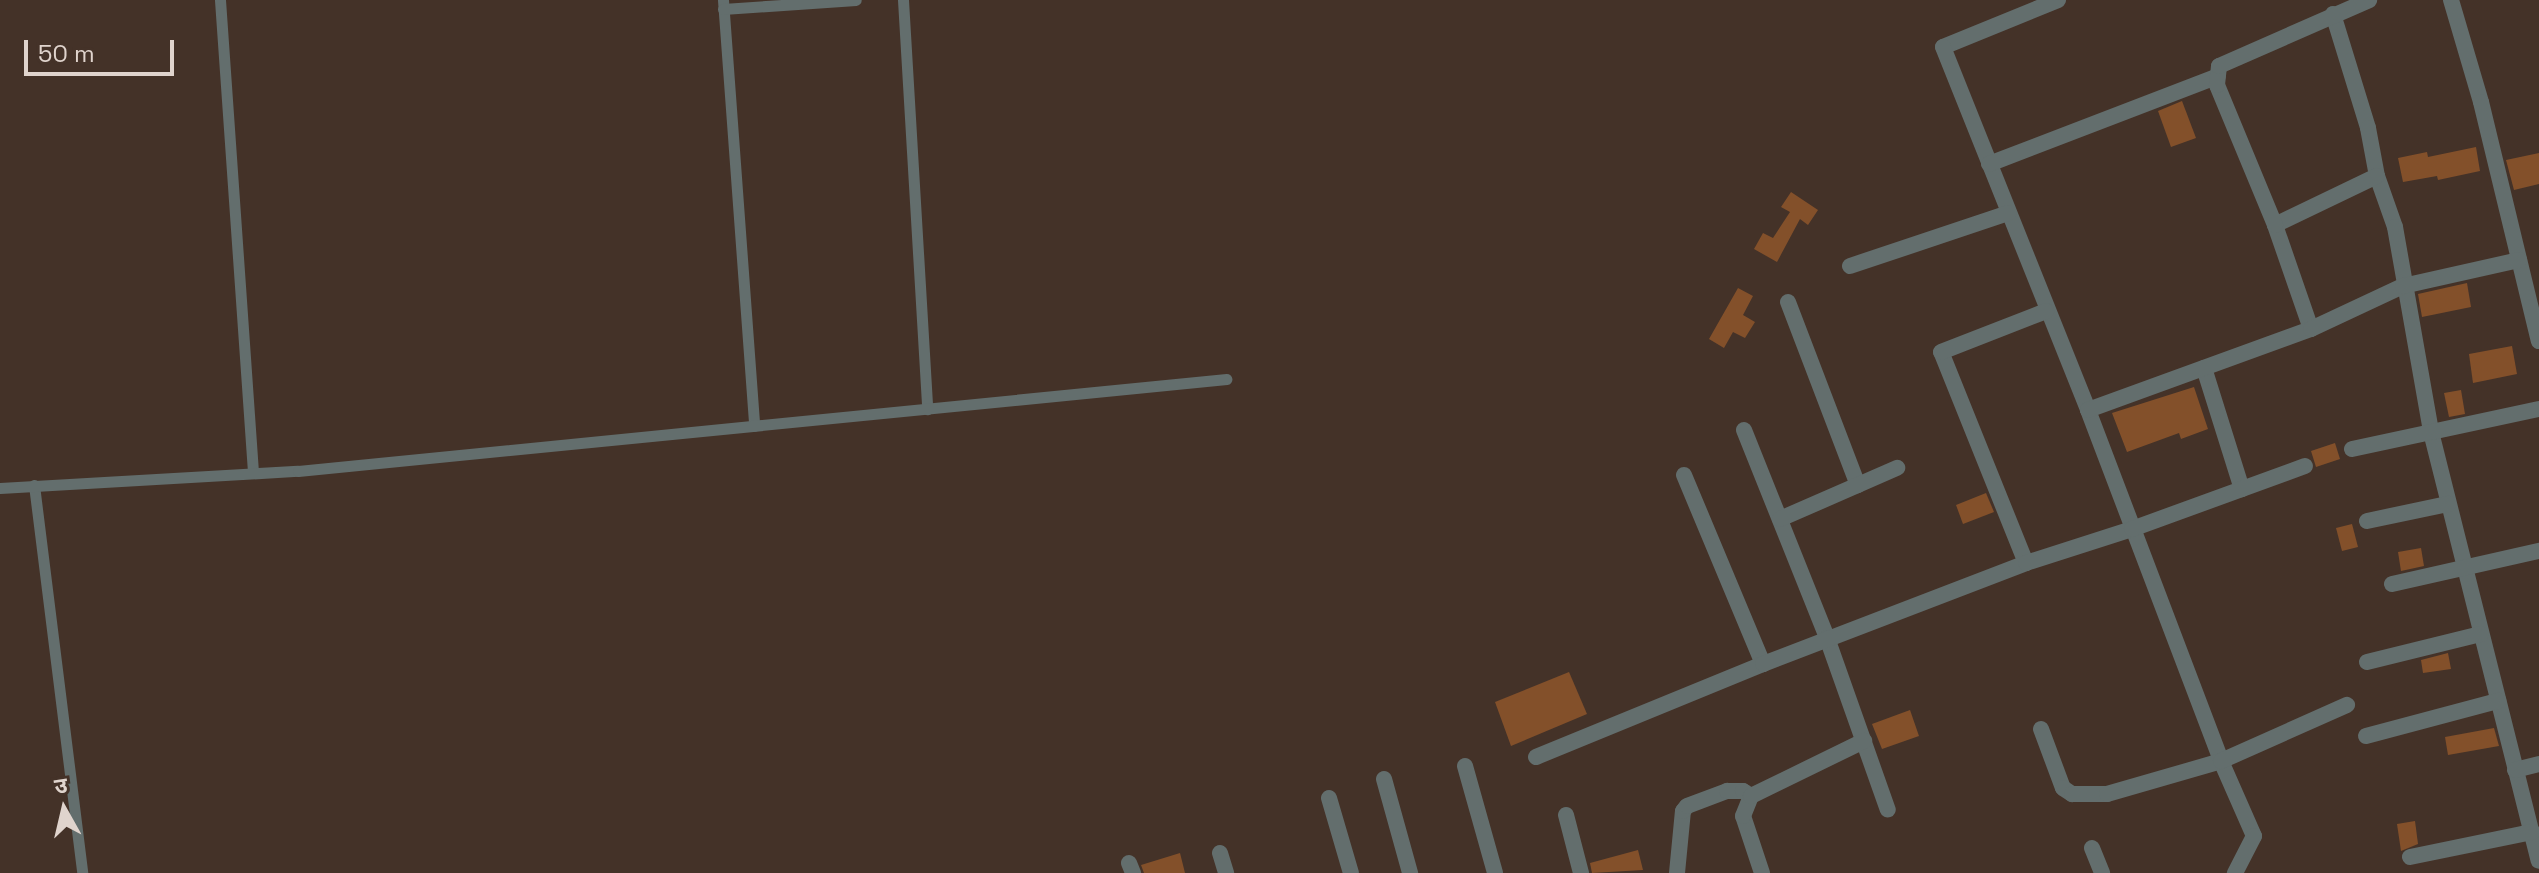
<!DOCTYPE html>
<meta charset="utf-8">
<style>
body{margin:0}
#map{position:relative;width:2539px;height:873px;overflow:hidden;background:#443228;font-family:"Space Grotesk","Noto Sans Devanagari",sans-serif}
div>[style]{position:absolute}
.building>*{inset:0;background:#83502a}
.lane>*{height:11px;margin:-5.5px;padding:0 5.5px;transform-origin:5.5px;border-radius:5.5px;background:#636e6d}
.street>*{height:16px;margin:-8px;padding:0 8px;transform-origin:8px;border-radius:8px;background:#636e6d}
span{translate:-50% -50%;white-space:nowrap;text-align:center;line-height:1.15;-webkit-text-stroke:6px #443228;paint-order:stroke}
.north{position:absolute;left:24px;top:769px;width:80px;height:80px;-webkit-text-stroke:6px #443228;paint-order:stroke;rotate:352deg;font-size:22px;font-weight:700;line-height:32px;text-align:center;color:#e0d4cd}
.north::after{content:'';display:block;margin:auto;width:28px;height:36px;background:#e0d4cd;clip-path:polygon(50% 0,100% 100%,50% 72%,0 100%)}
.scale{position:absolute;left:24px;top:40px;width:150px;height:36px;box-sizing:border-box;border:4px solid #e0d4cd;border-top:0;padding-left:10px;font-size:24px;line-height:28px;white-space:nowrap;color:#e0d4cd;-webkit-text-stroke:6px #443228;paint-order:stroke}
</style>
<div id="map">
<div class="building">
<i style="clip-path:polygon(2182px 101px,2196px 138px,2171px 147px,2158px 111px)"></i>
<i style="clip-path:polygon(2476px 147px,2480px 171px,2438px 180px,2437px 176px,2403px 182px,2398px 158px,2427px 152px,2428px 157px)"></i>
<i style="clip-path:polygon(2539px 153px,2539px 184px,2514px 190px,2506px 160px)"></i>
<i style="clip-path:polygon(1791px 192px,1818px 210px,1808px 225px,1800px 219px,1777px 262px,1754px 249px,1763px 233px,1773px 238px,1790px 212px,1781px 207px)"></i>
<i style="clip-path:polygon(2467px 283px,2471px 307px,2422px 317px,2418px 294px)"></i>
<i style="clip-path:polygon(1738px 288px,1753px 296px,1743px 315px,1755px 322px,1745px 338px,1733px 332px,1724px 348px,1709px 339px)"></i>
<i style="clip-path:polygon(2512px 346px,2517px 374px,2473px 383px,2469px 354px)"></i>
<i style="clip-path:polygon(2194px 387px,2208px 429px,2181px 439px,2179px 433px,2127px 452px,2112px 413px)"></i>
<i style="clip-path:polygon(2461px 390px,2465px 414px,2449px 417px,2444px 393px)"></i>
<i style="clip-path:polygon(2335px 443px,2340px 459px,2316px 467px,2311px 451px)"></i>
<i style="clip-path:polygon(1986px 493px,1994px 512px,1963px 524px,1956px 505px)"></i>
<i style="clip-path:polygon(2352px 524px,2358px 547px,2342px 551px,2336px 528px)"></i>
<i style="clip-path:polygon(2421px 548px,2424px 566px,2401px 571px,2398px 552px)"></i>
<i style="clip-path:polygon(2448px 653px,2451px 669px,2423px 673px,2421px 660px)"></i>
<i style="clip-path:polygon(1569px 672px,1587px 714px,1511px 746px,1495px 702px)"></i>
<i style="clip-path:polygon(1910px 710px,1919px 736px,1882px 749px,1872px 724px)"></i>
<i style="clip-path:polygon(2494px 728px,2499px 746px,2448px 755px,2445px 737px)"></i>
<i style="clip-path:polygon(2415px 821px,2418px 844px,2401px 851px,2397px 824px)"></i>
<i style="clip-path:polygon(1638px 850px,1643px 870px,1592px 873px,1590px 863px)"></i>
<i style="clip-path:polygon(1180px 853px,1185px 873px,1144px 873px,1141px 865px)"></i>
</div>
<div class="lane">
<i style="left:220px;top:0;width:473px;rotate:86deg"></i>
<i style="left:723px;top:0;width:427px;rotate:85.8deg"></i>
<i style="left:903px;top:0;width:410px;rotate:86.6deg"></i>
<i style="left:723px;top:9px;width:133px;rotate:-3.9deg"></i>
<i style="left:34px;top:485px;width:391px;rotate:82.9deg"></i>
<i style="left:0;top:488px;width:298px;rotate:-3.3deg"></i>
<i style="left:298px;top:471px;width:933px;rotate:-5.66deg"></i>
</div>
<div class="street">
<i style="left:2058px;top:0;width:124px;rotate:157.8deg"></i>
<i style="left:1943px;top:47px;width:391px;rotate:68.2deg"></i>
<i style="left:2088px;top:410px;width:375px;rotate:69.2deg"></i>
<i style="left:2221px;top:761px;width:82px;rotate:66.3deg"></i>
<i style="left:2254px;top:836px;width:42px;rotate:117.2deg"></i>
<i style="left:2451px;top:0;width:106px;rotate:73.6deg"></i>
<i style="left:2481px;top:102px;width:246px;rotate:76.4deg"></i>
<i style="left:2333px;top:14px;width:119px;rotate:72.9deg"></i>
<i style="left:2368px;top:128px;width:49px;rotate:79.4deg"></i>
<i style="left:2377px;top:176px;width:54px;rotate:70.6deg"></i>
<i style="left:2395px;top:227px;width:208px;rotate:80deg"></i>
<i style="left:2431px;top:432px;width:442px;rotate:75.9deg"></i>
<i style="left:1989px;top:164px;width:245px;rotate:-21deg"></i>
<i style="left:2275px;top:225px;width:113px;rotate:-25.7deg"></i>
<i style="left:1850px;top:266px;width:167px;rotate:-18.5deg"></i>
<i style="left:1788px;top:302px;width:196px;rotate:69.1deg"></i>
<i style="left:2311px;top:329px;width:110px;rotate:-109.1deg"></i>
<i style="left:2275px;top:225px;width:152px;rotate:-112.5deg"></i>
<i style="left:2217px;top:85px;width:19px;rotate:-84deg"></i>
<i style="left:2219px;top:66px;width:164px;rotate:-23.7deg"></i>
<i style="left:2204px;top:368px;width:127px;rotate:72.6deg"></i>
<i style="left:2088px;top:410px;width:237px;rotate:-20deg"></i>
<i style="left:2311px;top:329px;width:102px;rotate:-25.1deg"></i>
<i style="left:2403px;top:286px;width:119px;rotate:-12.6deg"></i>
<i style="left:1744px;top:430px;width:224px;rotate:68.2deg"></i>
<i style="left:1827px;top:638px;width:182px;rotate:70.5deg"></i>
<i style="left:2352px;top:449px;width:191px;rotate:-12.1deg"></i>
<i style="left:1684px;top:475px;width:205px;rotate:67.3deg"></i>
<i style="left:1780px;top:519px;width:128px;rotate:-23.6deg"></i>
<i style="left:2367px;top:521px;width:83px;rotate:-11.9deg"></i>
<i style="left:2026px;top:563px;width:227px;rotate:-111.9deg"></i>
<i style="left:1941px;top:352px;width:113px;rotate:-21.3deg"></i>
<i style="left:2392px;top:584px;width:151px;rotate:-12.7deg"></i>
<i style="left:2367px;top:662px;width:117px;rotate:-13.8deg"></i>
<i style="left:2041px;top:729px;width:63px;rotate:69.6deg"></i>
<i style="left:2063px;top:788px;width:11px;rotate:34deg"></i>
<i style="left:2072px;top:794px;width:35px"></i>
<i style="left:2107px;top:794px;width:119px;rotate:-16.1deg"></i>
<i style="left:2221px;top:761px;width:138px;rotate:-24deg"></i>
<i style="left:2366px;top:736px;width:137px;rotate:-14.9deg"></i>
<i style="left:1536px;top:757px;width:245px;rotate:-22.3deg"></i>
<i style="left:1763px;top:664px;width:282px;rotate:-21deg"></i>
<i style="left:2026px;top:563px;width:111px;rotate:-17.8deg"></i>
<i style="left:2132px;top:529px;width:184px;rotate:-20deg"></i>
<i style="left:1465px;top:766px;width:111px;rotate:74.3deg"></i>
<i style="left:2515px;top:770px;width:25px;rotate:-14deg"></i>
<i style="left:1384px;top:779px;width:98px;rotate:74.5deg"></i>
<i style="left:1329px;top:798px;width:78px;rotate:73.7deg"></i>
<i style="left:1566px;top:815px;width:60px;rotate:75.5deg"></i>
<i style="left:2092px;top:848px;width:27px;rotate:68deg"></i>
<i style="left:1220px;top:853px;width:21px;rotate:73deg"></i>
<i style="left:2410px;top:857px;width:125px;rotate:-11.6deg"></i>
<i style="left:1129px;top:863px;width:11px;rotate:68deg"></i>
<i style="left:1677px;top:873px;width:62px;rotate:-84.5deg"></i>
<i style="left:1683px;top:811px;width:6px;rotate:-51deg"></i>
<i style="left:1687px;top:806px;width:43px;rotate:-20.6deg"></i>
<i style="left:1727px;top:791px;width:16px"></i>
<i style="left:1743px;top:791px;width:9px;rotate:32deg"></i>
<i style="left:1762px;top:873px;width:60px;rotate:-108.4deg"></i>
<i style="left:1743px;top:816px;width:22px;rotate:-68deg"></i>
<i style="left:1751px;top:796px;width:126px;rotate:-26deg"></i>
</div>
<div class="north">उ</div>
<div class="scale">50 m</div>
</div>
